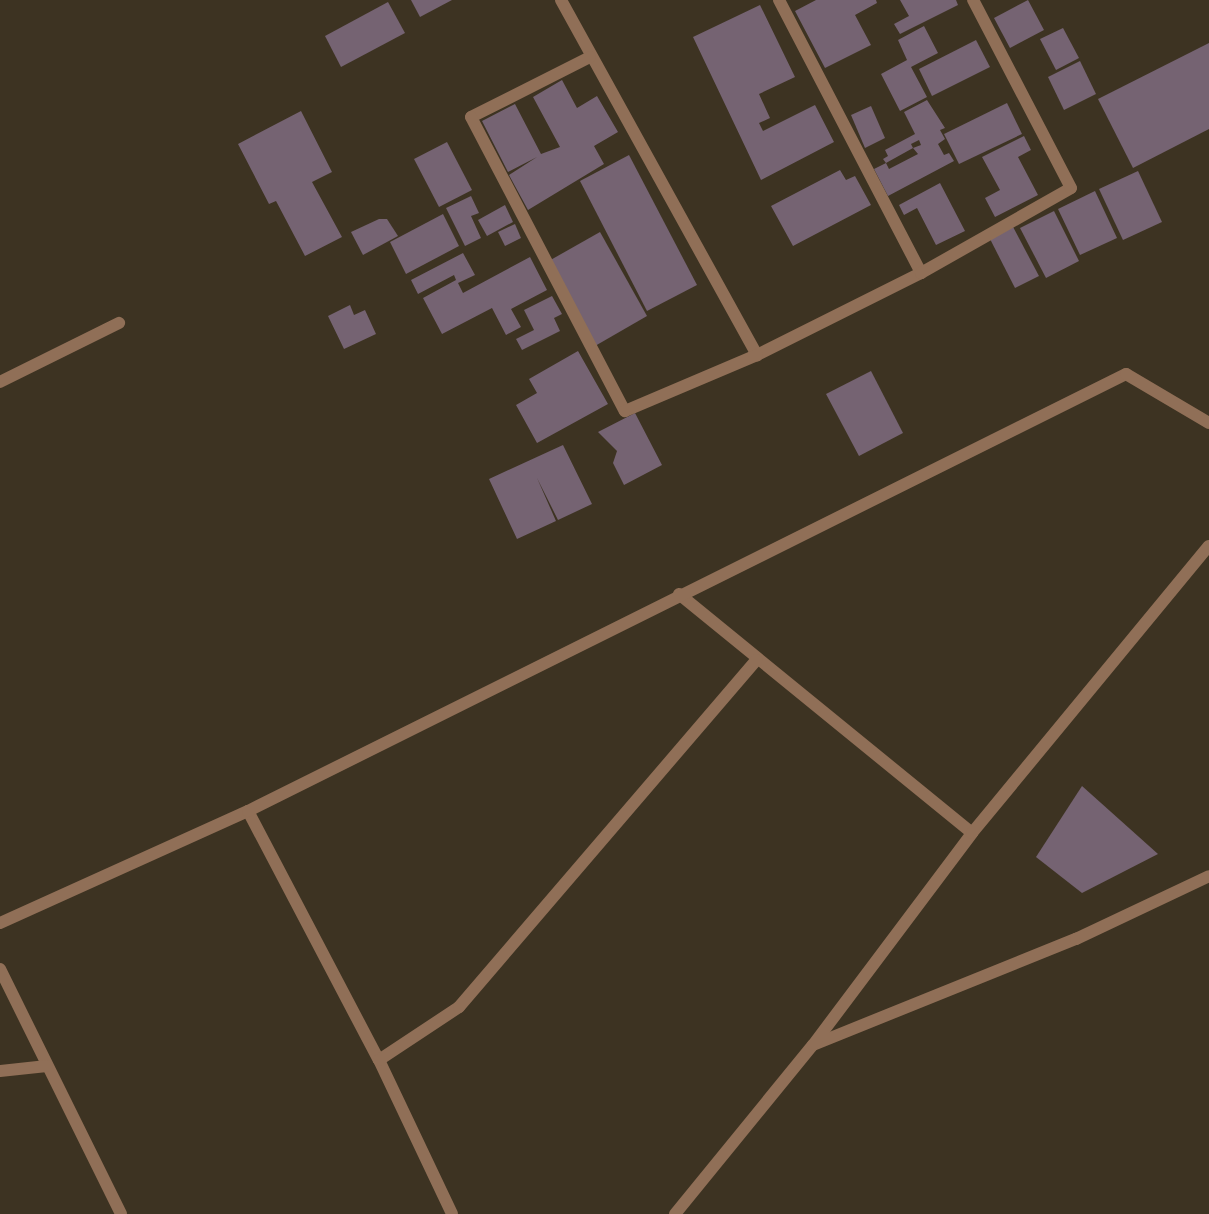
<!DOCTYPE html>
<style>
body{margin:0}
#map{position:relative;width:1209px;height:1214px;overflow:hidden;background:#3d3322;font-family:"Alegreya Sans",sans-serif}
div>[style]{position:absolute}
.building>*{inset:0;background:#756372}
.minor>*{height:12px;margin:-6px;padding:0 6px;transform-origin:6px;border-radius:6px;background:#906f57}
span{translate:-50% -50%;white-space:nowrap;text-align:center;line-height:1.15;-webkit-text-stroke:4.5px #3d3322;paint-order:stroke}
</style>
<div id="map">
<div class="building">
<i style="clip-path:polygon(411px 0,452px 0,420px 17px)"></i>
<i style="clip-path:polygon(816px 0,876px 0,877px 3px,855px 15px,871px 45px,825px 68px,795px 11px)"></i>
<i style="clip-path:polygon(900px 0,956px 0,958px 5px,900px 34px,894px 24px,909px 16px)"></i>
<i style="clip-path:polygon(1028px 0,1044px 30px,1010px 48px,994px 18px)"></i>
<i style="clip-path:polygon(388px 2px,405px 33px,341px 67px,325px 36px)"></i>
<i style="clip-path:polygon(760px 5px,795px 77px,759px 94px,770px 118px,759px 123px,763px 131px,815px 105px,834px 142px,761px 180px,693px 37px)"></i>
<i style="clip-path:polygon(924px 26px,938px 53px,911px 67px,927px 97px,900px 111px,881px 74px,907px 60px,898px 40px)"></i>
<i style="clip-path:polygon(1063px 28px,1079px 58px,1056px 70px,1040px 39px)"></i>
<i style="clip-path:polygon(976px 40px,990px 67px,932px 96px,919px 69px)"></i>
<i style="clip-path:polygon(1209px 43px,1209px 129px,1133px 168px,1098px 99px)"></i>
<i style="clip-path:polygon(1080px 61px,1096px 94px,1064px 110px,1048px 77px)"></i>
<i style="clip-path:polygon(562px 80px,577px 108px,597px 96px,618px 132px,594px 146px,604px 164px,528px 210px,509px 175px,537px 157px,508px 172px,482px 121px,515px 104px,541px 154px,560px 147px,533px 97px)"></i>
<i style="clip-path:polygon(927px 100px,945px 128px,940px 130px,945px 139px,938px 144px,944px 155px,949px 153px,954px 161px,888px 196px,874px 169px,886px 163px,889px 169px,918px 154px,913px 148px,921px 145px,919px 140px,911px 144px,913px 148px,886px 163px,883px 159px,888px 156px,885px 150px,915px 134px,904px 112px)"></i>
<i style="clip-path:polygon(1007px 103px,1022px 134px,959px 164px,944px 134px)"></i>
<i style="clip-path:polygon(871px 106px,885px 138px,865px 148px,851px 115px)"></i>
<i style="clip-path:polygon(301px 111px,332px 172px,312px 182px,342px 237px,305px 256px,276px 201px,269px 204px,238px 144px)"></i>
<i style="clip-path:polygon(1024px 136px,1031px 150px,1018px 157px,1038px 195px,995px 217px,985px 198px,1000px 190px,982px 157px)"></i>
<i style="clip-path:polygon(447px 142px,472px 190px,439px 207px,414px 159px)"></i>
<i style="clip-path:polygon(629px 155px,697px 285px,647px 311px,580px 181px)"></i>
<i style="clip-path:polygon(840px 170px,846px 180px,855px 176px,871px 205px,793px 246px,771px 206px)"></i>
<i style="clip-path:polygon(1138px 171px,1162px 222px,1123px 240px,1099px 189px)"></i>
<i style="clip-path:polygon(940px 183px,965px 231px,936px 245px,917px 208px,904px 215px,899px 205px)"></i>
<i style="clip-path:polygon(1095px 191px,1117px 238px,1080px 255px,1058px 209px)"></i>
<i style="clip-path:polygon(471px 196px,479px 213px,471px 216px,481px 238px,465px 246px,446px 208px)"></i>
<i style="clip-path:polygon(505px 205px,513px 222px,487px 236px,478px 220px)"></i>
<i style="clip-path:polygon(1054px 211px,1079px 261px,1046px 278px,1020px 228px)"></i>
<i style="clip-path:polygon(443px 214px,459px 246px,406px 274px,390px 242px)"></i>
<i style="clip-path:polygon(379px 219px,387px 219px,398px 236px,363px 255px,351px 232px)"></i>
<i style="clip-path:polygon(515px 224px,521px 238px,505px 246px,498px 232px)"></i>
<i style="clip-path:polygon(1012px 225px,1039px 276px,1015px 288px,989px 237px)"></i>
<i style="clip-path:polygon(600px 232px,647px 316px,595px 346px,547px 262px)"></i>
<i style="clip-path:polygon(463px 253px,475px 275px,458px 283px,463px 293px,530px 257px,547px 290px,511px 309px,521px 327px,506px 335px,492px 308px,442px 334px,423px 298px,456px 280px,454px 275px,418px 294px,411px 280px)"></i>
<i style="clip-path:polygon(552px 296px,562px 314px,554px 318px,560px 331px,522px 350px,516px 339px,534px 330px,524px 310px)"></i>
<i style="clip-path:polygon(350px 305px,354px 315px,365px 310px,376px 334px,344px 349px,328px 316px)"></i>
<i style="clip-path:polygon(578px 351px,608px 404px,537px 443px,516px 405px,537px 393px,529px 379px)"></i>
<i style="clip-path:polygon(871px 371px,903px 433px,859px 456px,826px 394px)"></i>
<i style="clip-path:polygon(635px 413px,662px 465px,624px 485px,613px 463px,617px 451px,598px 432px)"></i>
<i style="clip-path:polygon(563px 445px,592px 504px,558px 520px,537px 478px,556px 521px,517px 539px,489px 479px)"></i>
<i style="clip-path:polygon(1082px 786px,1158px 854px,1082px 893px,1036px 857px)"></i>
</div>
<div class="minor">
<i style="left:561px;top:0;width:406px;rotate:61.1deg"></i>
<i style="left:757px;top:355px;width:183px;rotate:-26.6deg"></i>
<i style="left:779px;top:0;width:308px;rotate:62.5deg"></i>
<i style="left:921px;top:273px;width:172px;rotate:-29.5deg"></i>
<i style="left:1071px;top:188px;width:212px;rotate:-117.5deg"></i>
<i style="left:590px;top:57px;width:133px;rotate:153.2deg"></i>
<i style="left:471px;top:117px;width:332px;rotate:62.4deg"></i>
<i style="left:625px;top:411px;width:143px;rotate:-23deg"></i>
<i style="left:0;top:382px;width:133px;rotate:-26.4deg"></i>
<i style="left:679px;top:594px;width:378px;rotate:39.2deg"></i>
<i style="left:248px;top:811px;width:281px;rotate:62.3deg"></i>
<i style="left:379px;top:1060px;width:170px;rotate:64.6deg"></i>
<i style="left:0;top:923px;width:272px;rotate:-24.3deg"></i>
<i style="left:248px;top:811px;width:981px;rotate:-26.46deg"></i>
<i style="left:1126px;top:374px;width:96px;rotate:30.6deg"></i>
<i style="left:0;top:969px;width:273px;rotate:63.7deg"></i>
<i style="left:813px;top:1045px;width:284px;rotate:-22deg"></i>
<i style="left:1076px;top:939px;width:147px;rotate:-25.3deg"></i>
<i style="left:379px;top:1060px;width:96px;rotate:-33.5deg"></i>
<i style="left:459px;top:1007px;width:457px;rotate:-49.4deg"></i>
<i style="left:0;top:1071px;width:47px;rotate:-6.1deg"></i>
<i style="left:675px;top:1214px;width:218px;rotate:-50.8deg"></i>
<i style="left:813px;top:1045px;width:265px;rotate:-53.1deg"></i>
<i style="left:972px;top:833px;width:372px;rotate:-50.5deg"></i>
</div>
</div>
